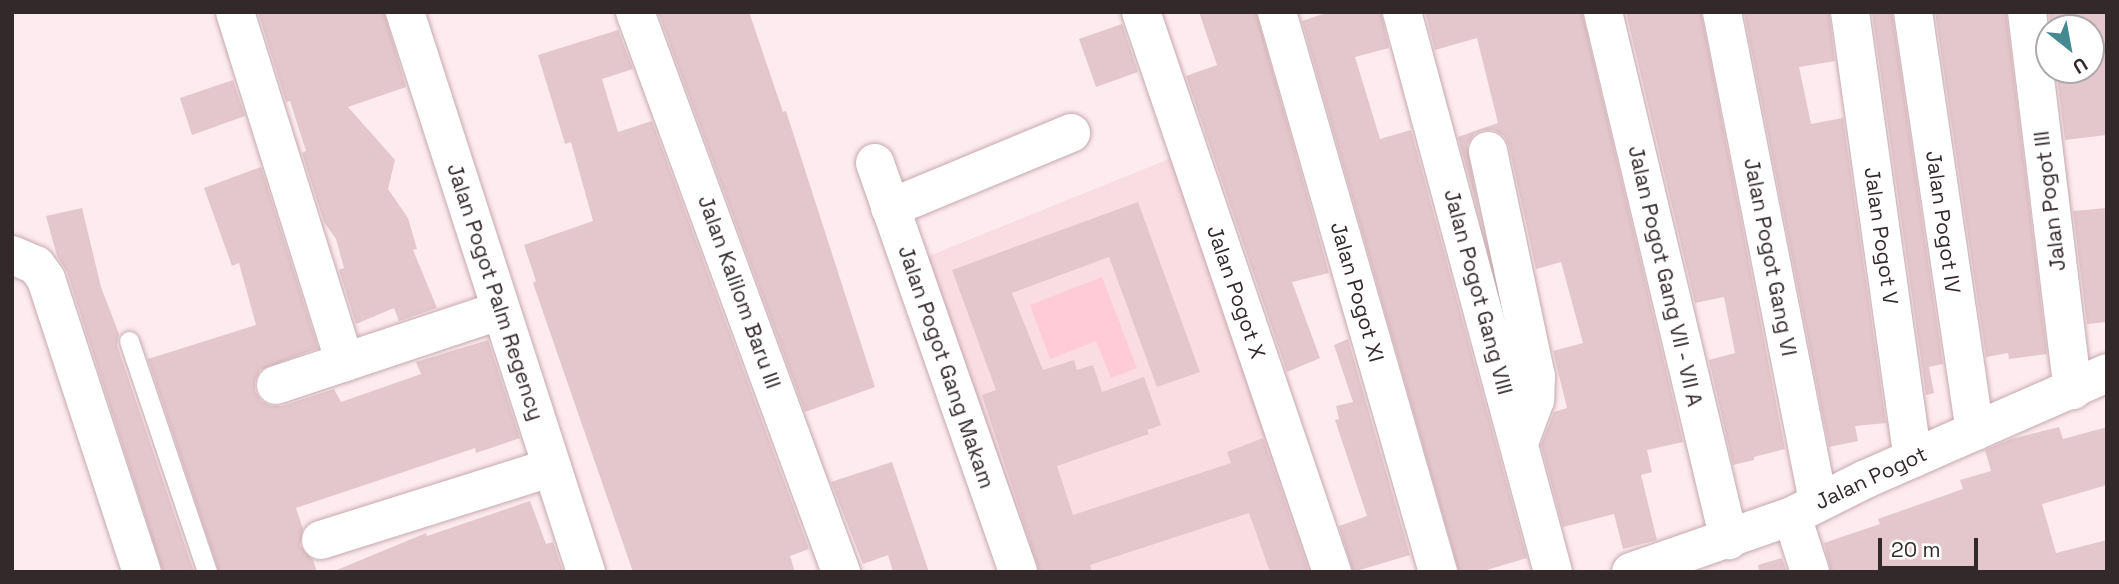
<!DOCTYPE html>
<style>
body{margin:0}
#map{position:relative;width:2119px;height:584px;overflow:hidden;background:#fdebef;font-family:"Space Grotesk",sans-serif}
div>[style]{position:absolute}
.built>*{inset:0;background:#fadce3}
.green>*{inset:0;background:#fecbd7}
.building>*{inset:0;background:#e4c7cd}
.roads{filter:drop-shadow(0 0 2px #c5a9af) drop-shadow(0 0 2px #c5a9af)}
.service>*{height:19px;margin:-9.5px;padding:0 9.5px;transform-origin:9.5px;border-radius:9.5px;background:#fff}
.minor>*{height:38px;margin:-19px;padding:0 19px;transform-origin:19px;border-radius:19px;background:#fff}
.tertiary>*{height:38px;margin:-19px;padding:0 19px;transform-origin:19px;border-radius:19px;background:#fff}
span{translate:-50% -50%;white-space:nowrap;text-align:center;line-height:1.15;-webkit-text-stroke:5px #fff;paint-order:stroke}
.street-label{font-size:21px;color:#33282a}
.frame{position:absolute;inset:0;border:14px solid #33282a;pointer-events:none}
.north{position:absolute;left:2035px;top:14px;width:70px;height:70px;box-sizing:border-box;background:#fff;border:2px solid #ada9aa;border-radius:50%;rotate:149deg;font-size:19px;font-weight:700;line-height:28px;text-align:center;color:#33282a}
.north::after{content:'';display:block;margin:auto;width:24px;height:32px;background:#438a93;clip-path:polygon(50% 0,100% 100%,50% 72%,0 100%)}
.scale{position:absolute;left:1878px;top:538px;width:100px;height:32px;box-sizing:border-box;border:4px solid #33282a;border-top:0;padding-left:9px;font-size:21px;line-height:24px;white-space:nowrap;color:#33282a;-webkit-text-stroke:5px #fff;paint-order:stroke}
</style>
<div id="map">
<div class="built">
<i style="clip-path:polygon(1184px 153px,1329px 572px,1027px 572px,914px 262px)"></i>
</div>
<div class="green">
<i style="clip-path:polygon(1102px 277px,1137px 368px,1111px 378px,1096px 341px,1050px 359px,1030px 305px)"></i>
</div>
<div class="building">
<i style="clip-path:polygon(258px 12px,384px 12px,406px 87px,348px 107px,395px 160px,388px 189px,408px 218px,417px 249px,413px 250px,437px 308px,399px 321px,394px 308px,356px 324px,339px 270px,344px 268px,336px 239px,324px 222px,302px 153px,306px 151px,290px 101px,286px 102px)"></i>
<i style="clip-path:polygon(658px 12px,749px 12px,783px 112px,786px 111px,875px 387px,805px 412px)"></i>
<i style="clip-path:polygon(1199px 12px,1256px 12px,1329px 273px,1292px 282px,1320px 358px,1287px 372px,1186px 76px,1217px 65px)"></i>
<i style="clip-path:polygon(1329px 12px,1381px 12px,1389px 48px,1355px 57px,1380px 139px,1411px 130px,1527px 558px,1480px 572px,1459px 572px,1302px 21px)"></i>
<i style="clip-path:polygon(1425px 12px,1582px 12px,1683px 442px,1647px 450px,1652px 472px,1641px 475px,1657px 540px,1623px 549px,1614px 514px,1563px 527px,1541px 445px,1554px 412px,1567px 408px,1553px 351px,1583px 343px,1561px 262px,1536px 269px,1509px 146px,1504px 136px,1494px 130px,1483px 130px,1474px 134px,1467px 145px,1479px 213px,1458px 137px,1498px 123px,1477px 38px,1435px 50px)"></i>
<i style="clip-path:polygon(1626px 12px,1701px 12px,1785px 449px,1754px 457px,1754px 460px,1733px 465px,1709px 360px,1735px 353px,1724px 297px,1695px 303px)"></i>
<i style="clip-path:polygon(1744px 12px,1829px 12px,1835px 61px,1799px 67px,1811px 124px,1843px 118px,1886px 423px,1855px 426px,1858px 441px,1829px 447px)"></i>
<i style="clip-path:polygon(1872px 12px,1892px 12px,1943px 364px,1929px 367px,1934px 393px,1926px 395px)"></i>
<i style="clip-path:polygon(1935px 12px,2006px 12px,2047px 354px,2009px 359px,2008px 353px,1986px 357px)"></i>
<i style="clip-path:polygon(2049px 12px,2107px 12px,2107px 135px,2065px 140px,2056px 70px,2091px 70px,2091px 28px,2051px 28px)"></i>
<i style="clip-path:polygon(1122px 24px,1138px 72px,1096px 87px,1079px 39px)"></i>
<i style="clip-path:polygon(618px 30px,633px 69px,602px 79px,618px 132px,652px 121px,809px 549px,790px 556px,795px 572px,633px 572px,533px 283px,536px 281px,524px 245px,593px 221px,571px 142px,565px 144px,538px 55px)"></i>
<i style="clip-path:polygon(233px 80px,245px 116px,192px 135px,180px 98px)"></i>
<i style="clip-path:polygon(261px 167px,318px 348px,260px 370px,255px 381px,255px 391px,261px 401px,271px 406px,282px 406px,334px 389px,341px 402px,421px 374px,416px 362px,488px 340px,520px 438px,476px 453px,475px 448px,296px 508px,303px 529px,300px 546px,313px 560px,317px 572px,219px 572px,148px 359px,256px 325px,239px 263px,232px 266px,204px 188px)"></i>
<i style="clip-path:polygon(1138px 202px,1200px 372px,1157px 387px,1109px 257px,1012px 293px,1043px 370px,1074px 360px,1077px 370px,1093px 365px,1102px 392px,1144px 377px,1161px 425px,1147px 430px,1149px 434px,1057px 466px,1073px 515px,1231px 463px,1227px 452px,1263px 438px,1309px 572px,1270px 572px,1249px 513px,1090px 565px,1092px 572px,1040px 572px,982px 395px,996px 390px,952px 270px)"></i>
<i style="clip-path:polygon(82px 208px,101px 287px,119px 334px,117px 345px,194px 572px,163px 572px,67px 272px,57px 256px,46px 216px)"></i>
<i style="clip-path:polygon(2107px 208px,2107px 322px,2087px 324px,2073px 211px)"></i>
<i style="clip-path:polygon(1348px 339px,1414px 569px,1410px 555px,1353px 572px,1339px 526px,1367px 516px,1335px 420px,1339px 419px,1336px 406px,1353px 402px,1334px 345px)"></i>
<i style="clip-path:polygon(2059px 427px,2063px 439px,2107px 427px,2107px 485px,2042px 504px,2056px 553px,2107px 540px,2107px 572px,1831px 572px,1824px 543px,1880px 524px,1878px 519px,1963px 489px,1960px 480px,1991px 471px,1985px 450px,2011px 439px)"></i>
<i style="clip-path:polygon(892px 462px,929px 572px,893px 572px,888px 555px,863px 564px,831px 482px)"></i>
<i style="clip-path:polygon(530px 501px,546px 544px,553px 542px,563px 572px,332px 572px,426px 533px,427px 536px)"></i>
<i style="clip-path:polygon(1782px 558px,1787px 572px,1759px 572px,1758px 565px)"></i>
</div>
<div class="roads">
<div class="service">
<i style="left:129px;top:341px;width:244px;rotate:71.3deg"></i>
</div>
<div class="minor">
<i style="left:235px;top:12px;width:367px;rotate:72.6deg"></i>
<i style="left:405px;top:12px;width:589px;rotate:72.09deg"></i>
<i style="left:635px;top:12px;width:597px;rotate:69.8deg"></i>
<i style="left:1141px;top:12px;width:592px;rotate:71.17deg"></i>
<i style="left:1277px;top:12px;width:583px;rotate:73.96deg"></i>
<i style="left:1402px;top:12px;width:580px;rotate:74.91deg"></i>
<i style="left:1603px;top:12px;width:543px;rotate:76.58deg"></i>
<i style="left:1722px;top:12px;width:499px;rotate:78.9deg"></i>
<i style="left:1850px;top:12px;width:451px;rotate:82deg"></i>
<i style="left:1913px;top:12px;width:424px;rotate:81.6deg"></i>
<i style="left:2027px;top:12px;width:381px;rotate:83.1deg"></i>
<i style="left:1488px;top:151px;width:230px;rotate:78deg"></i>
<i style="left:1536px;top:376px;width:24px;rotate:92deg"></i>
<i style="left:1535px;top:400px;width:46px;rotate:110.4deg"></i>
<i style="left:875px;top:163px;width:433px;rotate:70.7deg"></i>
<i style="left:890px;top:208px;width:196px;rotate:-22.5deg"></i>
<i style="left:12px;top:255px;width:26px;rotate:23deg"></i>
<i style="left:36px;top:265px;width:17px;rotate:54deg"></i>
<i style="left:46px;top:279px;width:308px;rotate:71.9deg"></i>
<i style="left:276px;top:385px;width:237px;rotate:-18.4deg"></i>
<i style="left:1792px;top:516px;width:59px;rotate:72.2deg"></i>
<i style="left:321px;top:540px;width:242px;rotate:-17.5deg"></i>
</div>
<div class="tertiary">
<i style="left:1631px;top:572px;width:170px;rotate:-19.2deg"></i>
<i style="left:1792px;top:516px;width:83px;rotate:-26.6deg"></i>
<i style="left:1866px;top:479px;width:263px;rotate:-23.7deg"></i>
</div>
</div>
<div class="street-label">
<span style="left:2050px;top:201px;rotate:-97deg">Jalan Pogot III</span>
<span style="left:1943px;top:222px;rotate:82deg">Jalan Pogot IV</span>
<span style="left:1881px;top:236px;rotate:82deg">Jalan Pogot V</span>
<span style="left:1770px;top:257px;rotate:79deg">Jalan Pogot Gang VI</span>
<span style="left:1665px;top:276px;rotate:77deg">Jalan Pogot Gang VII - VII A</span>
<span style="left:495px;top:292px;rotate:72deg">Jalan Pogot Palm Regency</span>
<span style="left:739px;top:292px;rotate:70deg">Jalan Kalilom Baru III</span>
<span style="left:1236px;top:292px;rotate:71deg">Jalan Pogot X</span>
<span style="left:1357px;top:292px;rotate:74deg">Jalan Pogot XI</span>
<span style="left:1478px;top:292px;rotate:75deg">Jalan Pogot Gang VIII</span>
<span style="left:946px;top:367px;rotate:71deg">Jalan Pogot Gang Makam</span>
<span style="left:1871px;top:478px;rotate:-25deg">Jalan Pogot</span>
</div>
<div class="frame"></div>
<div class="north">U</div>
<div class="scale">20 m</div>
</div>
